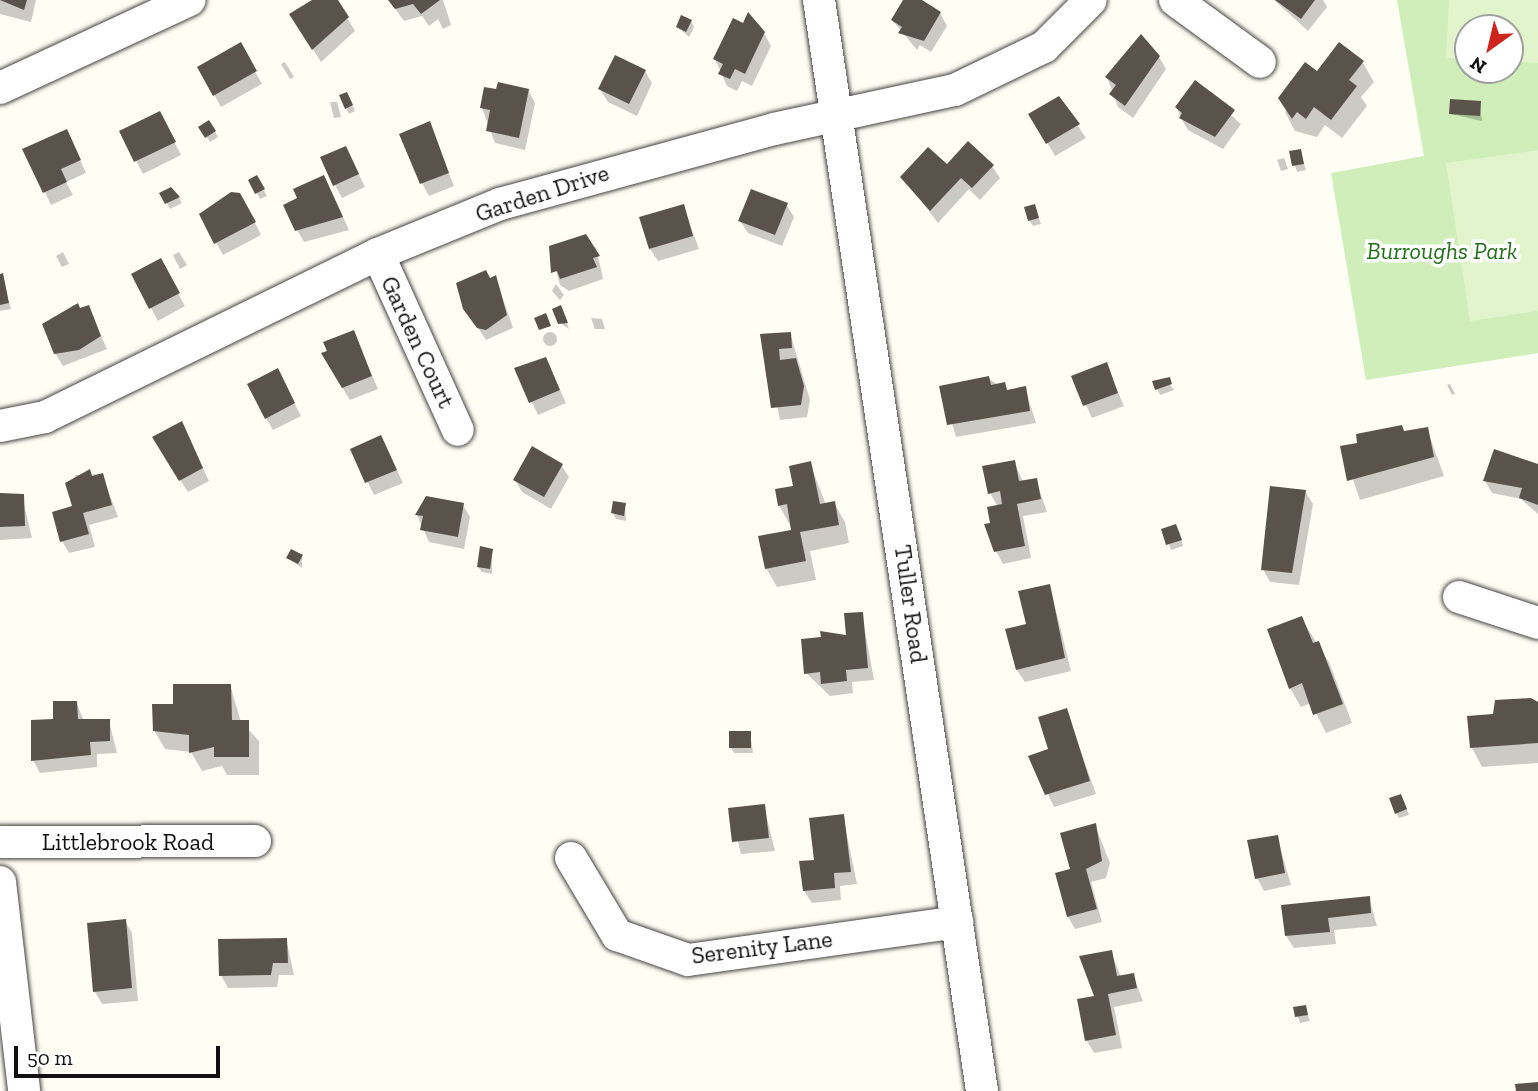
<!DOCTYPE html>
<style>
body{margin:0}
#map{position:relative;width:1538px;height:1091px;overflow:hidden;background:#fffef4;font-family:"Zilla Slab",serif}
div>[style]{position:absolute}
.green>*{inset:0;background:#cfeeb9}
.pitch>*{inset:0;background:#e2f4cc}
.shadow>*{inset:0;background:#0003}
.round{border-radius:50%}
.building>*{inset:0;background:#5a534c}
.roads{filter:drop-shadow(0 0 2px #444) drop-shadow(0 0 2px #444)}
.minor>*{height:32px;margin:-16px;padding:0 16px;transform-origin:16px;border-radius:16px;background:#fff}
span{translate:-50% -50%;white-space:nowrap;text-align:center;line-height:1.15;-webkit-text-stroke:7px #fff;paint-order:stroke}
.street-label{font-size:24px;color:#111}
.park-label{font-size:24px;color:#236f1a;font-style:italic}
.north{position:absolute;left:1454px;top:14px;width:70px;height:70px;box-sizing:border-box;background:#fff;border:2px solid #a0a0a0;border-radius:50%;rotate:214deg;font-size:19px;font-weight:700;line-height:28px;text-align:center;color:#111}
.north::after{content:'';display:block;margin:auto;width:24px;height:32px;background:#ce251b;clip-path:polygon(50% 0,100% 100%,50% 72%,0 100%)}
.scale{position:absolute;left:14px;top:1046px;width:206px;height:32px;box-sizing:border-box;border:4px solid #111;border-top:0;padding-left:9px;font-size:21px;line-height:24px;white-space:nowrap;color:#111;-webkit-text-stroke:5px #fff;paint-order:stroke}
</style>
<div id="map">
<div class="green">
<i style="clip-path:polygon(evenodd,1397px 0,1538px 0,1538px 353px,1366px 380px,1331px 173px,1424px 156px,1397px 0,1468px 28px,1510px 28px,1510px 70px,1468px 70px,1468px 28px)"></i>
</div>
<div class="pitch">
<i style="clip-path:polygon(1449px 0,1538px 0,1538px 63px,1510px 61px,1510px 28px,1468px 28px,1468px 59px,1446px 58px)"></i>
<i style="clip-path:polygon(1538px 150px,1538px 311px,1470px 321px,1446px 163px)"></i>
</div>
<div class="shadow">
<i style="clip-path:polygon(0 0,36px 0,31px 22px,0 14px)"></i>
<i style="clip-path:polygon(316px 0,336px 0,355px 31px,321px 62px,299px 27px)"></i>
<i style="clip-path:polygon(389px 0,443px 0,451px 25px,443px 29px,438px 19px,429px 26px,422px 16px,404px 21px)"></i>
<i style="clip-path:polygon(906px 0,940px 13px,947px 26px,931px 52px,920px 45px,917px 50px,893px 21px)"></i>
<i style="clip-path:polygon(1274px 0,1323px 0,1327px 7px,1308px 31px)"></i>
<i style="clip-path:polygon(691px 21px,694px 27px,689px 37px,678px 27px)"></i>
<i style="clip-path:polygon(764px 33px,771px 46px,752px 86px,742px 81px,737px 91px,727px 86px,715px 59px)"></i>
<i style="clip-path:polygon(240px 45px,262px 84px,221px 107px,199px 67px)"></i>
<i style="clip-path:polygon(1159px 57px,1166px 69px,1133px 118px,1118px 107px,1107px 77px)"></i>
<i style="clip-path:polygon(285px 62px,294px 77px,290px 79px,281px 64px)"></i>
<i style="clip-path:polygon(1363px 63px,1374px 82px,1361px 97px,1367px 106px,1342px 138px,1325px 125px,1317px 137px,1295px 131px,1285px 112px,1317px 73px)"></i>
<i style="clip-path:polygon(645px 71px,652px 83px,637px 116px,608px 102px,600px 89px)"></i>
<i style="clip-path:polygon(1195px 83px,1241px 124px,1223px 149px,1188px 130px,1181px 118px,1177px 107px)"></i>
<i style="clip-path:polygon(528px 90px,535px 103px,525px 150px,495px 143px,482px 108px)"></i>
<i style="clip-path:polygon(1059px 98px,1086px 138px,1055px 156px,1031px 115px)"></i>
<i style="clip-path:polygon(350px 100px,355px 111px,349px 114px,346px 108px)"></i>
<i style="clip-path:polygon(330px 102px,337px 102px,341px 117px,334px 118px)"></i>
<i style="clip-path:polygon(1480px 103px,1482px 121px,1451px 114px)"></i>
<i style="clip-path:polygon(209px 122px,218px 137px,210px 142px,201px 127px)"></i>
<i style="clip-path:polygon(165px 124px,181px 155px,143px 174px,121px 132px)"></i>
<i style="clip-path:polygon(429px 124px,454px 186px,429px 196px,422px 183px)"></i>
<i style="clip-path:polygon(73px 144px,86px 173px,66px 182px,73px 195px,51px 205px,25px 150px)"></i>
<i style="clip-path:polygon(346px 148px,365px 187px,342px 198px,335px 185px)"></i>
<i style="clip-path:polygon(1300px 151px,1306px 170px,1297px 172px,1291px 153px)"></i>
<i style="clip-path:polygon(1284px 158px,1288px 169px,1281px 171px,1277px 160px)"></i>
<i style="clip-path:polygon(992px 166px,1000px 178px,980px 200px,969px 189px,938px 223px,903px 177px)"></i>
<i style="clip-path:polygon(256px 177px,267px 196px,260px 199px,250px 181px)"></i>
<i style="clip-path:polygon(330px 189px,349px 230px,304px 242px,297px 230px)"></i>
<i style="clip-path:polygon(175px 192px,182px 203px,170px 209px,162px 194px)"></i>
<i style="clip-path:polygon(786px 204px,794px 217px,782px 246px,748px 233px,740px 221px)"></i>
<i style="clip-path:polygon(683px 206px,699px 249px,658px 261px,650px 249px)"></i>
<i style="clip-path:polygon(1034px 206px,1041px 224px,1033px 226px,1029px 220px)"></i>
<i style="clip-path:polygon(247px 207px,261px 235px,223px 255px,201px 215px)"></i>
<i style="clip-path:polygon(596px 247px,603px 279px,569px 291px,560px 285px,550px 248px)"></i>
<i style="clip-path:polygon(63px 252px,69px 264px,62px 267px,56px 256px)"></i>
<i style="clip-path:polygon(179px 252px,187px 265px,180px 269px,173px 255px)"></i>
<i style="clip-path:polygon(160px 261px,185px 306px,158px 321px,133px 275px)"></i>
<i style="clip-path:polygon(0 276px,11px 309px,0 311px)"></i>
<i style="clip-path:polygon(496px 278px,513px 328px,486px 340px,478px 328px)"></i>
<i style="clip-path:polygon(556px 284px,564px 295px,560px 300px,552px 291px)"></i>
<i style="clip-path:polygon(88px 307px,107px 349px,63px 366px,55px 353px,80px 310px)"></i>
<i style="clip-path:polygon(563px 313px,569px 329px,560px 323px)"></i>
<i style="clip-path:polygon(591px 318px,602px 319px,605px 329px,595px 329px)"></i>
<i class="round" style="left:543px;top:332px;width:14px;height:14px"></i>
<i style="clip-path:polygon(353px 332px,378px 389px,350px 400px,329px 366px,325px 343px)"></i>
<i style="clip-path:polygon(790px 333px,810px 400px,807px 417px,780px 420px,762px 336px)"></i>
<i style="clip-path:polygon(546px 359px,566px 403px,538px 415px,516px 369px)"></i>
<i style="clip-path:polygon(1106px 365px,1124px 406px,1092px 418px,1073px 377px)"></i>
<i style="clip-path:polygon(988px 378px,1008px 392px,1025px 388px,1036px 423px,956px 437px,941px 387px)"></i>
<i style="clip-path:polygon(1165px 378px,1174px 390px,1160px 395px,1154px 382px)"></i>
<i style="clip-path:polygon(284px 383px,301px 416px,273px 430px,266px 418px)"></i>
<i style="clip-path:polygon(1450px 384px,1455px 394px,1452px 395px,1447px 385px)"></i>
<i style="clip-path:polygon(182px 423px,209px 481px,188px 492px,161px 450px)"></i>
<i style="clip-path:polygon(1427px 429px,1444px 476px,1360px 500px,1342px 447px)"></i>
<i style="clip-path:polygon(381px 437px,403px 483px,374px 495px,352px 450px)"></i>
<i style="clip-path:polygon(1014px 462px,1023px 482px,1036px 480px,1047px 512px,1023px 516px,1031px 558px,1003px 564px,996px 551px,998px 507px,990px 493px)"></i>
<i style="clip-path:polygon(810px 463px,826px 505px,834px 503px,845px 522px,849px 543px,810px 551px,816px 580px,777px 587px,766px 568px,793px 531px,779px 505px)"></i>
<i style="clip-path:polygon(561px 465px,569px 477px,551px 509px,522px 492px,515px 480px)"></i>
<i style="clip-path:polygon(1538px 465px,1538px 514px,1521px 499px,1492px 493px,1485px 481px)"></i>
<i style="clip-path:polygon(102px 474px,118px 517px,89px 525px,95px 547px,69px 553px,62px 541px,74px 508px,75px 475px)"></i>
<i style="clip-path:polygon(1305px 491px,1313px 504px,1299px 585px,1270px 582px,1263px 569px)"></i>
<i style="clip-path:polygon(0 495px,22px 496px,32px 538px,0 540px)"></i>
<i style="clip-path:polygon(463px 505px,470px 517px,464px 549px,429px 542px,417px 515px)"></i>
<i style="clip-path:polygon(625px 505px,626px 521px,616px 519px,613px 513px)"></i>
<i style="clip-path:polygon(1163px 530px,1179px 531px,1183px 546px,1171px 550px)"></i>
<i style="clip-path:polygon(492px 550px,492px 574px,482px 572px,478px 567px)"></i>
<i style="clip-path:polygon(302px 556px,302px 568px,288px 558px)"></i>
<i style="clip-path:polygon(1050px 586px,1071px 671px,1025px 682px,1017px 670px,1028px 625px)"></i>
<i style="clip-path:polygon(862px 614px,874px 680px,852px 682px,853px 693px,830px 696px,806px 673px,848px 637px)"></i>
<i style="clip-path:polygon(1301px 618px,1329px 662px,1352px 723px,1326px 733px,1311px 703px,1301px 707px,1290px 688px)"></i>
<i style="clip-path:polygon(230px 685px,241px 722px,259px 741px,259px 775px,227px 775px,222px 766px,202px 771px,191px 752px,165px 749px,154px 730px,175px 706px)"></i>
<i style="clip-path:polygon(76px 702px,84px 721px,109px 721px,117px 753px,97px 754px,97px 767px,40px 773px,33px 760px,55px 721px)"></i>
<i style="clip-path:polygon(1538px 702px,1538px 763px,1482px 767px,1472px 748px,1494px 716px)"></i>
<i style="clip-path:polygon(1066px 710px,1096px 794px,1054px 807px,1030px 757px,1050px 751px)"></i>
<i style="clip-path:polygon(750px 732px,753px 753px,734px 753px,731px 748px)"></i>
<i style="clip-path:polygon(1404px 802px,1409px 815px,1399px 818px,1396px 813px)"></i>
<i style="clip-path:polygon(764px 806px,775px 851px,741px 854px,730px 809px)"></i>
<i style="clip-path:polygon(843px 816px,857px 884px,840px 886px,841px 900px,812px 903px,804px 891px)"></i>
<i style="clip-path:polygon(1095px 825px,1110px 863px,1106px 878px,1091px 882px,1102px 922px,1075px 929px,1068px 917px,1072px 870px)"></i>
<i style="clip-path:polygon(1277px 837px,1291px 885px,1264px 891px,1257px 878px)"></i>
<i style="clip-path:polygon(1369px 898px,1377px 926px,1334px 930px,1336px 944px,1294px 948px,1286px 936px)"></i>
<i style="clip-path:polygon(125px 921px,132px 933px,138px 1001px,102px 1004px,95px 992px)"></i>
<i style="clip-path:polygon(286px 939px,294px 975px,279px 975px,277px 987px,228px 988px,221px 975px)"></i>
<i style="clip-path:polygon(1111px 952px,1121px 977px,1133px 975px,1143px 1001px,1114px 1007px,1122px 1048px,1094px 1053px,1087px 1041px)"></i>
<i style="clip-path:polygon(1305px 1007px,1310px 1021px,1300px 1023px,1295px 1009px)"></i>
</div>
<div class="building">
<i style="clip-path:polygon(0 0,27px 0,24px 10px)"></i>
<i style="clip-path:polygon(312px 0,338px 0,349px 17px,312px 50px,289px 14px)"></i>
<i style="clip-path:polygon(388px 0,440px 0,421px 14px,413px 4px,395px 9px)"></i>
<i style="clip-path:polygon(903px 0,922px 0,941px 12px,924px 41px,898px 33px,902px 27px,891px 20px)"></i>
<i style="clip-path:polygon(1275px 0,1315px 0,1301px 19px)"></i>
<i style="clip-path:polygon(748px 12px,765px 32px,745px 74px,735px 69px,730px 79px,718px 74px,723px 64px,713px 59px,733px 18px,743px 23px)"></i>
<i style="clip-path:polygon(681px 15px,692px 20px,686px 32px,676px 27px)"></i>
<i style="clip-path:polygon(1141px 34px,1160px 56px,1125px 106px,1109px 94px,1116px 85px,1105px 77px)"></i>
<i style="clip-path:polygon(241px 42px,257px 71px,213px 96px,197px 67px)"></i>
<i style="clip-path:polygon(1339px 42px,1364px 61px,1349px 80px,1357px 86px,1331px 120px,1314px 107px,1306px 119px,1297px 112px,1292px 119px,1278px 98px,1305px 62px,1317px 71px)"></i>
<i style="clip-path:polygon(615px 55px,646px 70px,629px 104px,598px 89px)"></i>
<i style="clip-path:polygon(1195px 80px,1235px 110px,1215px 137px,1179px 118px,1182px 113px,1175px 107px)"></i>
<i style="clip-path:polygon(498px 82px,529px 89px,519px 138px,486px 131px,490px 110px,480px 108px,484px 87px,496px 89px)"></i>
<i style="clip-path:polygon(347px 92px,353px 105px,345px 109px,339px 95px)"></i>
<i style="clip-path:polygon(1059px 96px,1080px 124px,1046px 144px,1028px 114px)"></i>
<i style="clip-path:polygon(1450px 99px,1481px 101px,1480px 116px,1449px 114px)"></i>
<i style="clip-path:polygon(160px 111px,176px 142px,134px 162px,119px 131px)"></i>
<i style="clip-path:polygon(209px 120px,216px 131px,205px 138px,198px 127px)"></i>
<i style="clip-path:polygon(430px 121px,449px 173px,420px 184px,399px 134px)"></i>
<i style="clip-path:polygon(67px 129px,81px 160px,61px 169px,67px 182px,43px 193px,22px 149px)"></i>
<i style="clip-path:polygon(968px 141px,994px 165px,972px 188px,961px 178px,930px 211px,900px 177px,928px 147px,947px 164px)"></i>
<i style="clip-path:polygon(346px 146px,359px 174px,333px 186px,320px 157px)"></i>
<i style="clip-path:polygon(1301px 149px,1304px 164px,1292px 166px,1289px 151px)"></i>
<i style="clip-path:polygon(257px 175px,265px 189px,255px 194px,248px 180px)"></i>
<i style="clip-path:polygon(324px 175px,343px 217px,295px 231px,283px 205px,297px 198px,293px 189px)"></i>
<i style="clip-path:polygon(171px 187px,180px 197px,165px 204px,159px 193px)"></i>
<i style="clip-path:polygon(751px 189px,788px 203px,775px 235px,738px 221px)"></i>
<i style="clip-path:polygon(231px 192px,240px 193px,256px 222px,214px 244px,199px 214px)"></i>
<i style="clip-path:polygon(684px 204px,693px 236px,649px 249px,639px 217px)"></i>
<i style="clip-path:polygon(1035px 204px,1039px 218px,1028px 221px,1024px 207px)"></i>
<i style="clip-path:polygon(586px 234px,600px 256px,593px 258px,597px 267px,560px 279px,557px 271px,551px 273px,549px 246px)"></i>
<i style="clip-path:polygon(161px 258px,180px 293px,149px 309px,131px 274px)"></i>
<i style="clip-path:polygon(486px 270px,490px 278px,496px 275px,507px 315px,486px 330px,477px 328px,463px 309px,456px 283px)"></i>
<i style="clip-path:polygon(3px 273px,9px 303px,0 305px,0 274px)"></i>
<i style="clip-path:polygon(78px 303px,80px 308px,89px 305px,101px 336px,79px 350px,54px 354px,42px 324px)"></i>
<i style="clip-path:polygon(561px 305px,568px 323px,558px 324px,552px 309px)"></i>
<i style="clip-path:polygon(546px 313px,551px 326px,539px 330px,534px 318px)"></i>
<i style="clip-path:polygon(354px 330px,372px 376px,342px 388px,321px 353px,327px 351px,323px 342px)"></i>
<i style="clip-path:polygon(791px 332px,792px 348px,779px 349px,780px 360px,796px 358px,804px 386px,801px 405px,771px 408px,760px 334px)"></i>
<i style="clip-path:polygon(546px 357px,560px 390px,529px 403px,514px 368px)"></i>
<i style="clip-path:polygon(1107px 362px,1118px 393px,1083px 406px,1071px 376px)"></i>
<i style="clip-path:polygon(278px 368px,295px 403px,265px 419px,247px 384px)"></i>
<i style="clip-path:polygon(989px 376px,991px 385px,1005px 382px,1007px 390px,1026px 386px,1030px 411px,947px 425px,939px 386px)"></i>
<i style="clip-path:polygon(1170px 377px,1172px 384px,1155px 390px,1152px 381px)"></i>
<i style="clip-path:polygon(182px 421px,203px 468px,179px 481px,152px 437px)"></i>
<i style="clip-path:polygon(1402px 425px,1404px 431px,1428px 427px,1434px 457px,1347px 481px,1340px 446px,1357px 443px,1356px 434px)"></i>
<i style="clip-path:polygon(381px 435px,397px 470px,365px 483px,350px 449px)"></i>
<i style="clip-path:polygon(532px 446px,563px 464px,544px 497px,513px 480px)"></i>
<i style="clip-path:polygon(1494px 449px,1538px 464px,1538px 505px,1519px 498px,1522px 488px,1483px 481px)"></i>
<i style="clip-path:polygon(1015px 460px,1019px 481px,1037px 478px,1041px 499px,1017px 504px,1025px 546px,994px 552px,984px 524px,990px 523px,987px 507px,1002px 504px,1000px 491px,988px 494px,982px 466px)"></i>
<i style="clip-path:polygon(811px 461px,820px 504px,835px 501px,839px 525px,800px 532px,806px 561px,765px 569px,758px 536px,791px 530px,787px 504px,778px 506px,775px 489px,793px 486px,789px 466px)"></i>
<i style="clip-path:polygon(90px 469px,92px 476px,103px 473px,112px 505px,83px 513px,89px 534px,60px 542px,52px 512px,72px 506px,65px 483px)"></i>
<i style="clip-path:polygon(1270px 486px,1306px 490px,1292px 573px,1261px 570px)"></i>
<i style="clip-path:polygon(0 493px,24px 494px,25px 526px,0 527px)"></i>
<i style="clip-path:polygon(426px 496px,464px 503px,458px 537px,420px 530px,423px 516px,415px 515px)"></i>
<i style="clip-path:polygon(613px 501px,626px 503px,624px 516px,611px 513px)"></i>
<i style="clip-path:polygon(1176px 524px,1182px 540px,1166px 545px,1161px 529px)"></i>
<i style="clip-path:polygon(480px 546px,493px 549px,490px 569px,477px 567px)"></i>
<i style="clip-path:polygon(291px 549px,303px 555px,298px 564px,286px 558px)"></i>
<i style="clip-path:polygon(1050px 584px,1065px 658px,1016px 670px,1005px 629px,1026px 624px,1018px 591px)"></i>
<i style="clip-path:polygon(863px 612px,868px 668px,846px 670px,847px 681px,821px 684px,820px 672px,804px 674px,801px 639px,821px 637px,820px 631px,846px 635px,844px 613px)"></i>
<i style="clip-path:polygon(1302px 616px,1313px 643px,1319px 641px,1343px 704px,1313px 715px,1302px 683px,1289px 689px,1267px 629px)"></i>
<i style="clip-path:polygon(173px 684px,231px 684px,232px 720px,249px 720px,249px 757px,214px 757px,214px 747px,189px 753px,189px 735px,153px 731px,152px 704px,173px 704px)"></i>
<i style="clip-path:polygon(1531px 698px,1538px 702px,1538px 743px,1470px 748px,1467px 716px,1493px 714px,1495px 700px)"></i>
<i style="clip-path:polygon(53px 701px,77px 701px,78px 719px,110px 719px,110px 741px,90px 742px,91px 755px,31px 761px,31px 720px,53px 719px)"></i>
<i style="clip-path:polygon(1067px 708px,1090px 781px,1045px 795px,1028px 756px,1048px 749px,1038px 717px)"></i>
<i style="clip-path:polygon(729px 731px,751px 731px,751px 748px,729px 748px)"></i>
<i style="clip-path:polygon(1401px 794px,1407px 809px,1395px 814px,1389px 798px)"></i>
<i style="clip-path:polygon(765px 804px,769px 838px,732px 842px,728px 808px)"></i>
<i style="clip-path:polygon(844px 814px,851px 872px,834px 873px,835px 888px,803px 891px,799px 861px,814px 860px,809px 818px)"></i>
<i style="clip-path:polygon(1096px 823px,1102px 861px,1086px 869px,1097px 909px,1067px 917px,1055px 873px,1070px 869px,1060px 833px)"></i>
<i style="clip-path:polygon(1278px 835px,1285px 873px,1255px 879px,1247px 840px)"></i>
<i style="clip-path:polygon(1370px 896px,1371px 913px,1328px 918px,1330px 932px,1285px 936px,1281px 905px)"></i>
<i style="clip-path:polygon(126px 919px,132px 988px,93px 992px,87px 923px)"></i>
<i style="clip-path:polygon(287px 938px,288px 963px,273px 963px,271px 975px,219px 976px,218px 939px)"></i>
<i style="clip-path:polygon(1112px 950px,1117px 976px,1134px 973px,1137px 988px,1108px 994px,1116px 1035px,1085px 1041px,1077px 999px,1094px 996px,1079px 956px)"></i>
<i style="clip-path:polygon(1306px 1005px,1308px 1015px,1295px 1017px,1293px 1007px)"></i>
<i style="clip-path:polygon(1538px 1082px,1538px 1091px,1516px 1091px,1515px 1084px)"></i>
</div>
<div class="roads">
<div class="minor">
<i style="left:819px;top:0;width:1103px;rotate:81.5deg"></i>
<i style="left:1175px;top:0;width:105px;rotate:36.1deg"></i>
<i style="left:0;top:88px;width:209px;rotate:-24.9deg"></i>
<i style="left:378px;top:254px;width:193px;rotate:65.6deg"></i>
<i style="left:0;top:426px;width:46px;rotate:-11.3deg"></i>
<i style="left:45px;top:417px;width:371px;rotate:-26.1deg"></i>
<i style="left:378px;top:254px;width:132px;rotate:-22.3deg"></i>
<i style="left:500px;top:204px;width:284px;rotate:-15.3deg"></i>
<i style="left:774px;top:129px;width:185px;rotate:-12.2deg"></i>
<i style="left:955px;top:90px;width:99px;rotate:-25.8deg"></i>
<i style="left:1044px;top:47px;width:66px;rotate:-45deg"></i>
<i style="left:1459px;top:597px;width:83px;rotate:18.2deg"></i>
<i style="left:0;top:842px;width:255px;rotate:-0.2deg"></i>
<i style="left:571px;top:858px;width:90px;rotate:59.1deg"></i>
<i style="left:617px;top:935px;width:75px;rotate:19.4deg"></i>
<i style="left:688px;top:960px;width:272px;rotate:-8deg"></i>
<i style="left:0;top:882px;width:210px;rotate:83.4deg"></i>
</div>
</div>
<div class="street-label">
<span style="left:542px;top:193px;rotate:-18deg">Garden Drive</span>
<span style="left:418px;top:342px;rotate:65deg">Garden Court</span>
<span style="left:911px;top:604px;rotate:82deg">Tuller Road</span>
<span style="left:128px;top:842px">Littlebrook Road</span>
<span style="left:762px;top:947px;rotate:-7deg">Serenity Lane</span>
</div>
<div class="park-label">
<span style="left:1442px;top:251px">Burroughs Park</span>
</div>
<div class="north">N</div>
<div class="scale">50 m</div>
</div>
